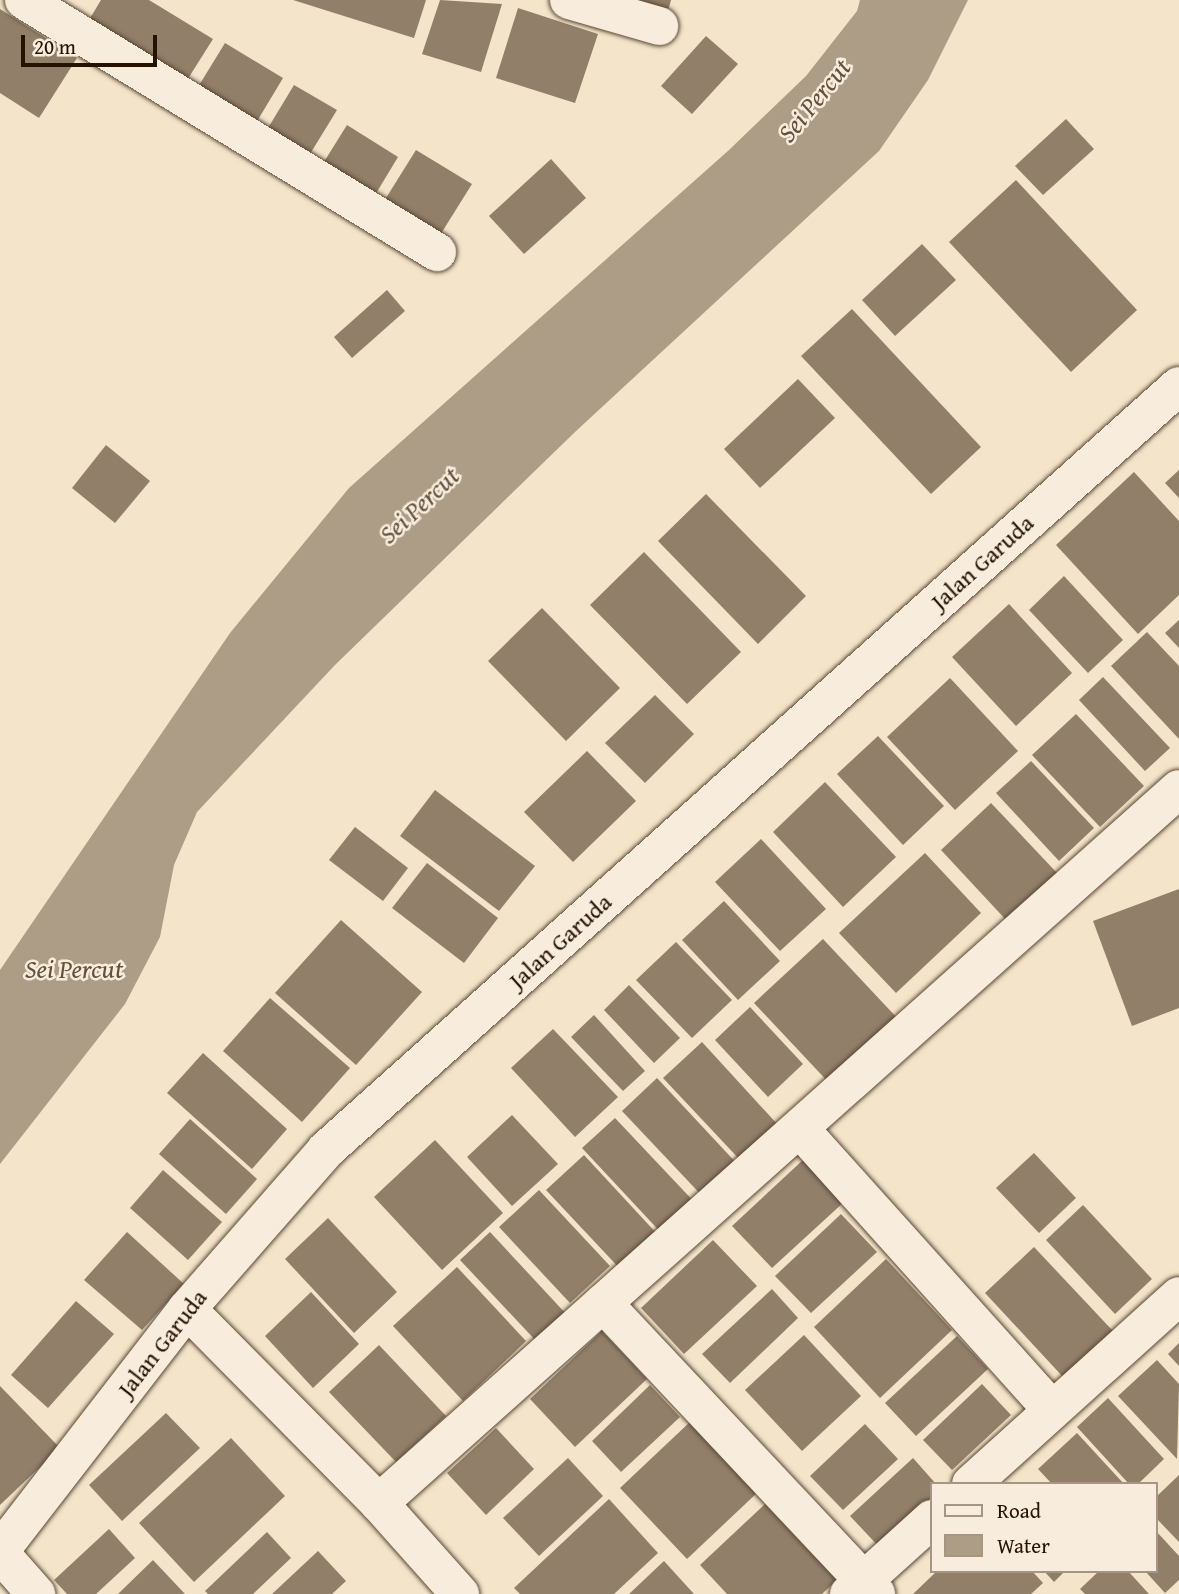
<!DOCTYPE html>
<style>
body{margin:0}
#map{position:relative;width:1179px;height:1594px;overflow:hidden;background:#f4e4ca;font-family:"Gentium Book Plus",serif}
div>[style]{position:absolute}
.water>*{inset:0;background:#ae9d86}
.building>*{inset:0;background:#917f6a}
.roads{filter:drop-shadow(0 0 2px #5a4633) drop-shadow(0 0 2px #5a4633)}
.minor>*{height:38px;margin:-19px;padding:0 19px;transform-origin:19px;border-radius:19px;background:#f8eddd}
span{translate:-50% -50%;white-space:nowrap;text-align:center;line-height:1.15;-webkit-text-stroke:5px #f8eddd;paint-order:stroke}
.street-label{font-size:24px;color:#261201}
.water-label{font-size:26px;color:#63513d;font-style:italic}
.legend{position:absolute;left:930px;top:1482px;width:228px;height:91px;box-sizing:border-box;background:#f8eddd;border:2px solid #a49585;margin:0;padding:9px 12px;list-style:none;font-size:21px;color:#261201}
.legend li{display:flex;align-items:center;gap:14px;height:35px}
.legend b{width:35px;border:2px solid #a49585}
.scale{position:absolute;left:21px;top:35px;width:136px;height:32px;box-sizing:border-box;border:4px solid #261201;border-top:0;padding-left:9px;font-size:21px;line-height:24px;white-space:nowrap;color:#261201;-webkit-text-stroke:5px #f8eddd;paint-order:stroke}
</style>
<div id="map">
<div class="water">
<i style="clip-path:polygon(860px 0,968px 0,928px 80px,879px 151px,575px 432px,335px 665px,197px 812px,174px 865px,160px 937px,125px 1004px,0 1164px,0 970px,230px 633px,349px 488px,729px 150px,806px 76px,857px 11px)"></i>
</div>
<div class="building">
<i style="clip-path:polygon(101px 0,149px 0,213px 39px,184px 85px,86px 25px)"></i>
<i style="clip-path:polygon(293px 0,426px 0,414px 38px)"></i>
<i style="clip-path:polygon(440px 0,502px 4px,481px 72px,422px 54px)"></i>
<i style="clip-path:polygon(617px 0,671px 0,666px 18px)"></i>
<i style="clip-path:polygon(518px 8px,598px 34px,575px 103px,496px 78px)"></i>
<i style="clip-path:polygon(0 9px,77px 58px,39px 118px,0 93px)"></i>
<i style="clip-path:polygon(706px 36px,738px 64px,692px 114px,661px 86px)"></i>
<i style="clip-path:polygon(225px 43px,283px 78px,256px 123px,198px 87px)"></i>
<i style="clip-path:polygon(294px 85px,337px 110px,310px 154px,268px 128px)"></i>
<i style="clip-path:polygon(1066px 119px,1094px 149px,1043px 195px,1015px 166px)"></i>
<i style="clip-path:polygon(347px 125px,398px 157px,369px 205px,317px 173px)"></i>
<i style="clip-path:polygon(416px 150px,472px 184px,437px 240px,381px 206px)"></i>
<i style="clip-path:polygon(551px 159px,586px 198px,524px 254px,489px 216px)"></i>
<i style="clip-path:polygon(1016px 180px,1137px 310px,1071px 372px,949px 242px)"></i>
<i style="clip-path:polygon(922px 244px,956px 280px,895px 336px,862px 300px)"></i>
<i style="clip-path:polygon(387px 290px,405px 311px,352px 358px,334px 337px)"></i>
<i style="clip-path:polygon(852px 309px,981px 447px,931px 494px,801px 356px)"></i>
<i style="clip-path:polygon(798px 379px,835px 418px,760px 488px,724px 449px)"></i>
<i style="clip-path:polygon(106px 445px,150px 481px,115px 523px,72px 488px)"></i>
<i style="clip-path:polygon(1179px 470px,1179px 498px,1165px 483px)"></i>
<i style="clip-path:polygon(1134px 472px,1179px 521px,1179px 595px,1138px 634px,1056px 545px)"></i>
<i style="clip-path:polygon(706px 494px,806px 596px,758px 644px,658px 541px)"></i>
<i style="clip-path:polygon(644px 552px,741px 652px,687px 704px,590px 605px)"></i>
<i style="clip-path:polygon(1064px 576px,1123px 640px,1088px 673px,1029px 610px)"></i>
<i style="clip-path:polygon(1009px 604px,1072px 673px,1016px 726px,952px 657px)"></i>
<i style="clip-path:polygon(542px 608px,620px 688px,566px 741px,488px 661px)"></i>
<i style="clip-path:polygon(1179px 620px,1179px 648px,1165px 633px)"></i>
<i style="clip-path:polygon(1147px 632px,1179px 666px,1179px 739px,1111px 666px)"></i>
<i style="clip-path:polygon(1103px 677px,1170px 748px,1145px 771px,1079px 700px)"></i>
<i style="clip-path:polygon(950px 678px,1018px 751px,955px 810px,887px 737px)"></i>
<i style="clip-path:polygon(655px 695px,694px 734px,645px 783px,605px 743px)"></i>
<i style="clip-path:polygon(1076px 714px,1144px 786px,1100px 827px,1032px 755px)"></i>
<i style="clip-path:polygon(878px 736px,944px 806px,903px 845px,837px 774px)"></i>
<i style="clip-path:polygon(587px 751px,636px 801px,573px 862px,524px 812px)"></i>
<i style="clip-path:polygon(1031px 761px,1094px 828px,1059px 861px,996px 793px)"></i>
<i style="clip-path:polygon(825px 782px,896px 857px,843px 907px,773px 832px)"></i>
<i style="clip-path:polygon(435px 790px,535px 866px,499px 911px,400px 836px)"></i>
<i style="clip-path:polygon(991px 803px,1058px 874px,1007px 921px,941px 850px)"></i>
<i style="clip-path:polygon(355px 827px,408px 868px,383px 901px,329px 860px)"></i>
<i style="clip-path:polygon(761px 839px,826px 909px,780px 951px,715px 882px)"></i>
<i style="clip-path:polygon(925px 853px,981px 913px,896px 993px,839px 933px)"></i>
<i style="clip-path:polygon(427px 863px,498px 918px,464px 963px,392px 908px)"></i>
<i style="clip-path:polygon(1179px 889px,1179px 1008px,1132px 1026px,1093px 921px)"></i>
<i style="clip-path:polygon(724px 901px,780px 961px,738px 1000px,682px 940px)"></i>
<i style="clip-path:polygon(341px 920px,422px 992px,356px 1065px,275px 993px)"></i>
<i style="clip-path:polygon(823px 939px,900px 1021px,832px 1086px,754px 1003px)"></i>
<i style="clip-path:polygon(676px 942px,732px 1000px,692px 1038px,636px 980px)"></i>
<i style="clip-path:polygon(629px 985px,680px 1038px,654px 1063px,604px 1010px)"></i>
<i style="clip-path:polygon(270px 998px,350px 1068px,302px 1122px,223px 1051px)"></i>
<i style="clip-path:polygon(750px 1007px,803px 1064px,768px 1097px,715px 1040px)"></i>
<i style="clip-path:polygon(594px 1015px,645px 1071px,623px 1091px,571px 1037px)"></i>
<i style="clip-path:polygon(553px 1029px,618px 1097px,575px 1137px,511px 1068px)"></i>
<i style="clip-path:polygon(702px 1042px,779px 1126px,741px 1161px,663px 1078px)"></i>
<i style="clip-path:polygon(203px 1053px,287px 1129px,252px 1169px,167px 1093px)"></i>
<i style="clip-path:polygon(657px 1078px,741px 1168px,706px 1200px,622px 1111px)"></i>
<i style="clip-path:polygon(512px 1115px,558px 1164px,512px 1206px,467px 1157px)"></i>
<i style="clip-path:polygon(615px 1118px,699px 1207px,666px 1238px,582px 1148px)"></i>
<i style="clip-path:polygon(190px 1119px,257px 1179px,226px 1214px,159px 1154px)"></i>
<i style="clip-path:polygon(435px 1140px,503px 1213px,442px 1270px,374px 1197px)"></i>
<i style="clip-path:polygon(1034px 1153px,1076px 1198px,1039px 1233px,996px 1188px)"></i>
<i style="clip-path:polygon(584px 1155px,659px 1236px,622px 1271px,546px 1190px)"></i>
<i style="clip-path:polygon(804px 1159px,844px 1202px,772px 1268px,732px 1226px)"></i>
<i style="clip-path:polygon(163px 1170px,222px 1222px,188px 1260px,130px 1208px)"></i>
<i style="clip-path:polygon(539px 1190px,610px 1266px,570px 1303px,499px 1227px)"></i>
<i style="clip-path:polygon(1083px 1205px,1152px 1279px,1115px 1314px,1046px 1240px)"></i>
<i style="clip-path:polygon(841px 1214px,877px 1252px,811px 1313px,775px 1276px)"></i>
<i style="clip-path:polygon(328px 1218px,397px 1292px,354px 1333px,285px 1259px)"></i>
<i style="clip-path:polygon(127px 1232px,184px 1284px,142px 1330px,84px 1280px)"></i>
<i style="clip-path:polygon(490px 1232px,568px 1316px,538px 1343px,460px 1260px)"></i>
<i style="clip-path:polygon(713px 1240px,757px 1286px,684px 1354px,641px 1308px)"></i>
<i style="clip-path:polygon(1034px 1247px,1113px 1331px,1064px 1378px,985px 1293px)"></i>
<i style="clip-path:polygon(886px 1259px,952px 1330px,880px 1398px,814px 1327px)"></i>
<i style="clip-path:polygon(457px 1267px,526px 1341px,463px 1401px,393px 1326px)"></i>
<i style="clip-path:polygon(772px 1289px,798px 1318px,730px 1383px,702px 1354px)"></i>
<i style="clip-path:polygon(311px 1292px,359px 1344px,313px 1388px,265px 1336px)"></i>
<i style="clip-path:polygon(76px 1301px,114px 1334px,48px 1408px,11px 1375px)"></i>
<i style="clip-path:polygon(602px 1331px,647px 1379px,575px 1447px,530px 1399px)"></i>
<i style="clip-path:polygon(804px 1335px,861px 1396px,802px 1451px,745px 1390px)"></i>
<i style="clip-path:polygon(957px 1336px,988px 1369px,916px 1436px,885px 1403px)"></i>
<i style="clip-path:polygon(1179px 1343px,1179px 1366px,1168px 1354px)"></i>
<i style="clip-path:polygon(379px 1345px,446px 1416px,396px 1462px,329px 1392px)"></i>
<i style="clip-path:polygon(1157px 1360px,1179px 1384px,1177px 1459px,1118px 1396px)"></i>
<i style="clip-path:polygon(982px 1384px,1011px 1415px,952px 1470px,923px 1440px)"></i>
<i style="clip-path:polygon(650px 1385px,680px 1417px,621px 1472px,592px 1441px)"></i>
<i style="clip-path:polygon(0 1386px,60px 1448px,0 1505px)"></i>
<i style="clip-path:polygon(1108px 1398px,1164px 1459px,1138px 1484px,1129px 1484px,1077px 1427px)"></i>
<i style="clip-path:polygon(166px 1413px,200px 1448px,122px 1521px,89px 1485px)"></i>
<i style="clip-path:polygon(691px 1421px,758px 1492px,687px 1559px,620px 1488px)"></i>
<i style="clip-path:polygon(865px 1424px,898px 1459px,843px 1510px,810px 1476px)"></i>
<i style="clip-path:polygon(496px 1428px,534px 1469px,486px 1515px,447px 1473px)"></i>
<i style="clip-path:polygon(1077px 1433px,1124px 1484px,1052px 1484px,1038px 1469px)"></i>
<i style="clip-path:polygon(231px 1438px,285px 1496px,194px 1582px,139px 1523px)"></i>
<i style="clip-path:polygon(568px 1458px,603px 1496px,539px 1556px,503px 1518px)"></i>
<i style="clip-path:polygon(913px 1458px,936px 1484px,932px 1484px,932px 1502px,882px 1550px,850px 1516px)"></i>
<i style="clip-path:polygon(1179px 1475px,1179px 1542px,1156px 1518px,1156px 1497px)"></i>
<i style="clip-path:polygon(609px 1499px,658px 1553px,614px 1594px,520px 1594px,514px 1588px)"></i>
<i style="clip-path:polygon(765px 1504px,837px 1580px,822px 1594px,727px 1594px,700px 1565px)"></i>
<i style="clip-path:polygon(109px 1529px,135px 1558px,96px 1594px,67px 1594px,54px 1580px)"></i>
<i style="clip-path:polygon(1156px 1531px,1179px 1556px,1179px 1580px,1165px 1593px,1145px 1571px,1156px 1571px)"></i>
<i style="clip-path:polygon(267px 1532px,291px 1558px,253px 1594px,208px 1594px,205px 1591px)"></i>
<i style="clip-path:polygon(318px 1551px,346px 1581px,332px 1594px,272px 1594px)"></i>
<i style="clip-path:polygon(153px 1560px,185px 1594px,118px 1594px)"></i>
<i style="clip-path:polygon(664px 1561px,694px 1594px,629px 1594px)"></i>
<i style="clip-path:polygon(937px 1571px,1032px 1571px,1043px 1583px,1031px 1594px,913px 1594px)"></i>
<i style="clip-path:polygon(1044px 1571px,1065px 1571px,1054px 1582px)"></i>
<i style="clip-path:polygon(1099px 1571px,1128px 1571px,1149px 1594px,1085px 1594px,1080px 1589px)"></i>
</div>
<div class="roads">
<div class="minor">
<i style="left:24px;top:0;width:484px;rotate:31.4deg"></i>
<i style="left:569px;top:0;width:94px;rotate:16.1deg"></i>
<i style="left:801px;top:1130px;width:376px;rotate:48.1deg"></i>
<i style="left:603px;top:1303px;width:399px;rotate:46.8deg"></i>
<i style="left:187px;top:1309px;width:273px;rotate:45.3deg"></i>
<i style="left:379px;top:1503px;width:122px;rotate:48.3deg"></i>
<i style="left:971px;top:1484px;width:280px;rotate:-42.1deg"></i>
<i style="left:379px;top:1503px;width:1072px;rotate:-41.75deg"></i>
<i style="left:0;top:1551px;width:306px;rotate:-52.3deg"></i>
<i style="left:187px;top:1309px;width:211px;rotate:-48.8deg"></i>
<i style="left:326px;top:1150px;width:1145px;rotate:-41.85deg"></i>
<i style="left:0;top:1553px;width:55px;rotate:48.7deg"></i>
<i style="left:849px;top:1594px;width:112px;rotate:-42.1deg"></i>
</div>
</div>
<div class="street-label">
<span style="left:982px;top:562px;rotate:-42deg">Jalan Garuda</span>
<span style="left:560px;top:941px;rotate:-42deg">Jalan Garuda</span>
<span style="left:162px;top:1343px;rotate:-52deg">Jalan Garuda</span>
</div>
<div class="water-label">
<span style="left:814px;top:100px;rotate:-51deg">Sei Percut</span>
<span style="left:419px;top:505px;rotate:-43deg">Sei Percut</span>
<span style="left:74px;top:969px">Sei Percut</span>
</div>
<ul class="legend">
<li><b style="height:9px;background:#f8eddd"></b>Road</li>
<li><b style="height:19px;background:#ae9d86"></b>Water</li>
</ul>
<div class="scale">20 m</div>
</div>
